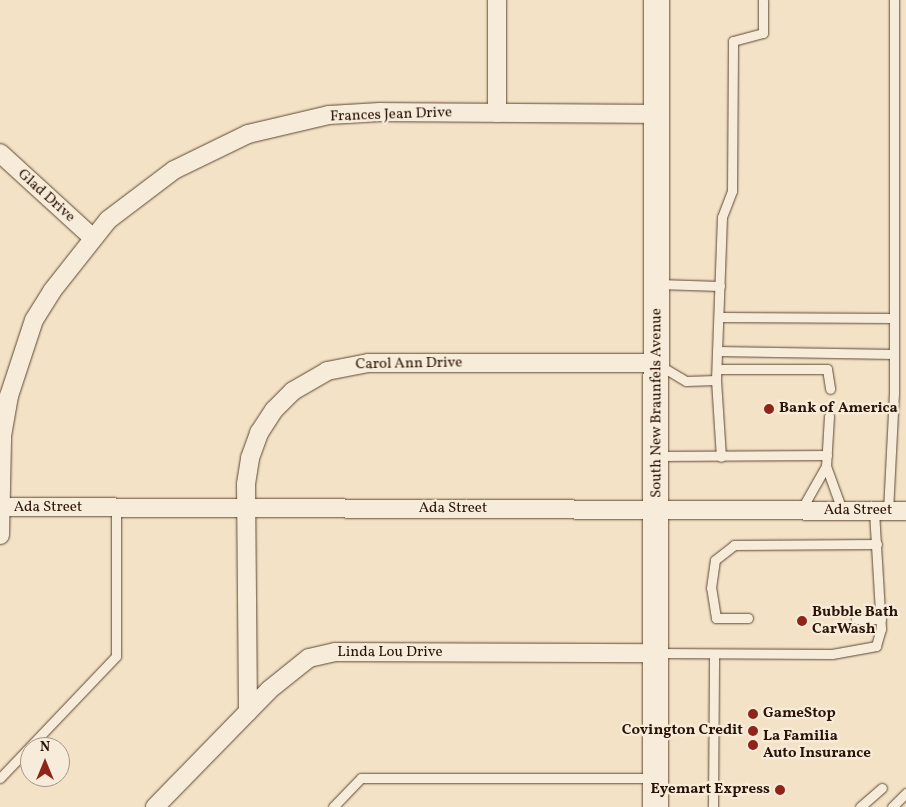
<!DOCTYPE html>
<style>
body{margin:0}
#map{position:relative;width:906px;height:807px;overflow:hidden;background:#f3e2c5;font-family:Vollkorn,serif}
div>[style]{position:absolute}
.roads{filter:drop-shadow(0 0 1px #5d4736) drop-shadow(0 0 1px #5d4736)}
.service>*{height:9px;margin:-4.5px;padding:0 4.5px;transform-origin:4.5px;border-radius:4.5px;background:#f7ecd9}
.minor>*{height:18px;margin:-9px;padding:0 9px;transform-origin:9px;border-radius:9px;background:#f7ecd9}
.secondary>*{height:25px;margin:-12.5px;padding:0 12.5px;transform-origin:12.5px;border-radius:12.5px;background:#f7ecd9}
.dots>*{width:14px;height:14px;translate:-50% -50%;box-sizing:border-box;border:2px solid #f7ecd9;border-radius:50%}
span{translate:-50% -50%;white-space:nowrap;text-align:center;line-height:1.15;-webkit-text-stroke:4.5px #f7ecd9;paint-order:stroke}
.street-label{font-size:15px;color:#2b1307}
.poi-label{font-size:15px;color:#2b1307;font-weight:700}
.left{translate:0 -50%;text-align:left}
.right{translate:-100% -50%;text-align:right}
.north{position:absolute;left:20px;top:737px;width:50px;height:50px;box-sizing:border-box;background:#f7ecd9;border:1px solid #a59585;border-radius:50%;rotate:0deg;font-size:14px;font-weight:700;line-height:20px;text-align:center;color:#2b1307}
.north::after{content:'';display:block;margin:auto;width:18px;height:22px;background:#8f2418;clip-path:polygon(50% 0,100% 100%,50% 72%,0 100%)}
</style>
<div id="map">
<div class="roads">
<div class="service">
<i style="left:658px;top:284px;width:62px;rotate:1.8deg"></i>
<i style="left:719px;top:317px;width:175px;rotate:0.3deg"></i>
<i style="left:717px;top:351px;width:177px;rotate:1deg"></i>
<i style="left:659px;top:365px;width:31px;rotate:31deg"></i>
<i style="left:686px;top:381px;width:30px;rotate:-2deg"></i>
<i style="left:716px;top:380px;width:163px;rotate:-87.9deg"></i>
<i style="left:722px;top:217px;width:28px;rotate:-69deg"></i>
<i style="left:732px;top:191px;width:150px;rotate:-89.6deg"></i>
<i style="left:733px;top:41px;width:31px;rotate:-15deg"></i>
<i style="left:763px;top:33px;width:33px;rotate:-90deg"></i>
<i style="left:717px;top:369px;width:110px"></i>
<i style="left:827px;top:369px;width:20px;rotate:81deg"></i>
<i style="left:716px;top:380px;width:77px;rotate:86.3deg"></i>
<i style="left:829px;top:416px;width:50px;rotate:93.4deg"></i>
<i style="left:826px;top:466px;width:47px;rotate:70deg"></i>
<i style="left:657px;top:456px;width:170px;rotate:-0.3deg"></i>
<i style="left:801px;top:510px;width:51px;rotate:-60.4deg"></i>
<i style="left:888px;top:511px;width:118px;rotate:-87.1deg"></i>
<i style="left:894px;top:393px;width:393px;rotate:-90deg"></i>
<i style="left:748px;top:618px;width:32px;rotate:180deg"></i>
<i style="left:716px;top:618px;width:30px;rotate:-99deg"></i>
<i style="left:711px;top:588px;width:28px;rotate:-82deg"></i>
<i style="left:715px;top:560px;width:24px;rotate:-38deg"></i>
<i style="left:734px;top:545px;width:143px;rotate:-0.4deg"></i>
<i style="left:856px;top:619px;width:25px"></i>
<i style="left:656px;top:653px;width:176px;rotate:0.3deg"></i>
<i style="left:832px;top:654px;width:45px;rotate:-10.3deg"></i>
<i style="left:876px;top:646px;width:18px;rotate:-74deg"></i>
<i style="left:881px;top:629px;width:118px;rotate:-93.4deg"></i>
<i style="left:0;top:778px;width:168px;rotate:-46.4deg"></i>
<i style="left:116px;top:656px;width:148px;rotate:-90deg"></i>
<i style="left:333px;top:807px;width:40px;rotate:-46deg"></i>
<i style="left:361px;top:778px;width:292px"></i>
<i style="left:713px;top:807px;width:153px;rotate:-89.6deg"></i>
<i style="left:860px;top:807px;width:29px;rotate:-41deg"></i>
<i style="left:892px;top:807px;width:20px;rotate:-45deg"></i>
</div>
<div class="minor">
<i style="left:497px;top:113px;width:113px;rotate:-90deg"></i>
<i style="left:0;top:153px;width:126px;rotate:42.4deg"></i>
<i style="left:0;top:507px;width:906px;rotate:0.25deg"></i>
<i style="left:0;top:535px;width:99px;rotate:-88.8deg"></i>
<i style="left:2px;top:436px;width:41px;rotate:-80.1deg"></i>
<i style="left:9px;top:396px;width:80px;rotate:-71.8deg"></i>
<i style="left:34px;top:320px;width:34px;rotate:-58deg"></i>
<i style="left:52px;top:291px;width:90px;rotate:-51.7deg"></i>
<i style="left:108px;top:220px;width:83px;rotate:-37.1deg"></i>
<i style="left:174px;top:170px;width:82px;rotate:-25.9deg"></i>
<i style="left:248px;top:134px;width:83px;rotate:-13.2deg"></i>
<i style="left:329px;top:115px;width:51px;rotate:-3.4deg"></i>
<i style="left:380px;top:112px;width:277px;rotate:0.4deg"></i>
<i style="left:248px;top:712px;width:228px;rotate:-90.5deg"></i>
<i style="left:246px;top:484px;width:26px;rotate:-81deg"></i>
<i style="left:250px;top:458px;width:27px;rotate:-70deg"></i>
<i style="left:259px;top:433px;width:27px;rotate:-57deg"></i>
<i style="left:274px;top:410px;width:27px;rotate:-45deg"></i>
<i style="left:293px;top:391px;width:39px;rotate:-30deg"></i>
<i style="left:327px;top:371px;width:42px;rotate:-11deg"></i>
<i style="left:368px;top:363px;width:289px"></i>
<i style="left:155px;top:807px;width:163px;rotate:-45.7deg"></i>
<i style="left:269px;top:690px;width:51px;rotate:-38.7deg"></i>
<i style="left:309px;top:658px;width:27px;rotate:-13deg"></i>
<i style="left:335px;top:652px;width:321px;rotate:0.2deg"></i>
</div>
<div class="secondary">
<i style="left:655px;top:807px;width:807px;rotate:-89.93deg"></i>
</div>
</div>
<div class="dots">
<i style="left:769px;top:409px;background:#8f2418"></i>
<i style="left:802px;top:621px;background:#8f2418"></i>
<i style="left:753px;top:714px;background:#8f2418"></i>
<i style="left:753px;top:731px;background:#8f2418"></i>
<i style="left:753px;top:745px;background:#8f2418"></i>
<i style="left:780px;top:790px;background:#8f2418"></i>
</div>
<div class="street-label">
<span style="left:391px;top:115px;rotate:-2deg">Frances Jean Drive</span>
<span style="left:46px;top:196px;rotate:42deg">Glad Drive</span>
<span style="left:409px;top:364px;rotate:-1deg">Carol Ann Drive</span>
<span style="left:657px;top:403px;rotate:-90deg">South New Braunfels Avenue</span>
<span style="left:48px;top:508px">Ada Street</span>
<span style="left:453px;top:509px">Ada Street</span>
<span style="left:858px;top:511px">Ada Street</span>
<span style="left:390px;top:653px">Linda Lou Drive</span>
</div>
<div class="poi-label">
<span class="left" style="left:779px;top:409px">Bank of America</span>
<span class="left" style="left:812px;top:621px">Bubble Bath<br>CarWash</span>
<span class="left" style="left:763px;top:714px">GameStop</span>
<span class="right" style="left:743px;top:731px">Covington Credit</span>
<span class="left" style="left:763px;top:745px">La Familia<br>Auto Insurance</span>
<span class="right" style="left:770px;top:790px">Eyemart Express</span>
</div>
<div class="north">N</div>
</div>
